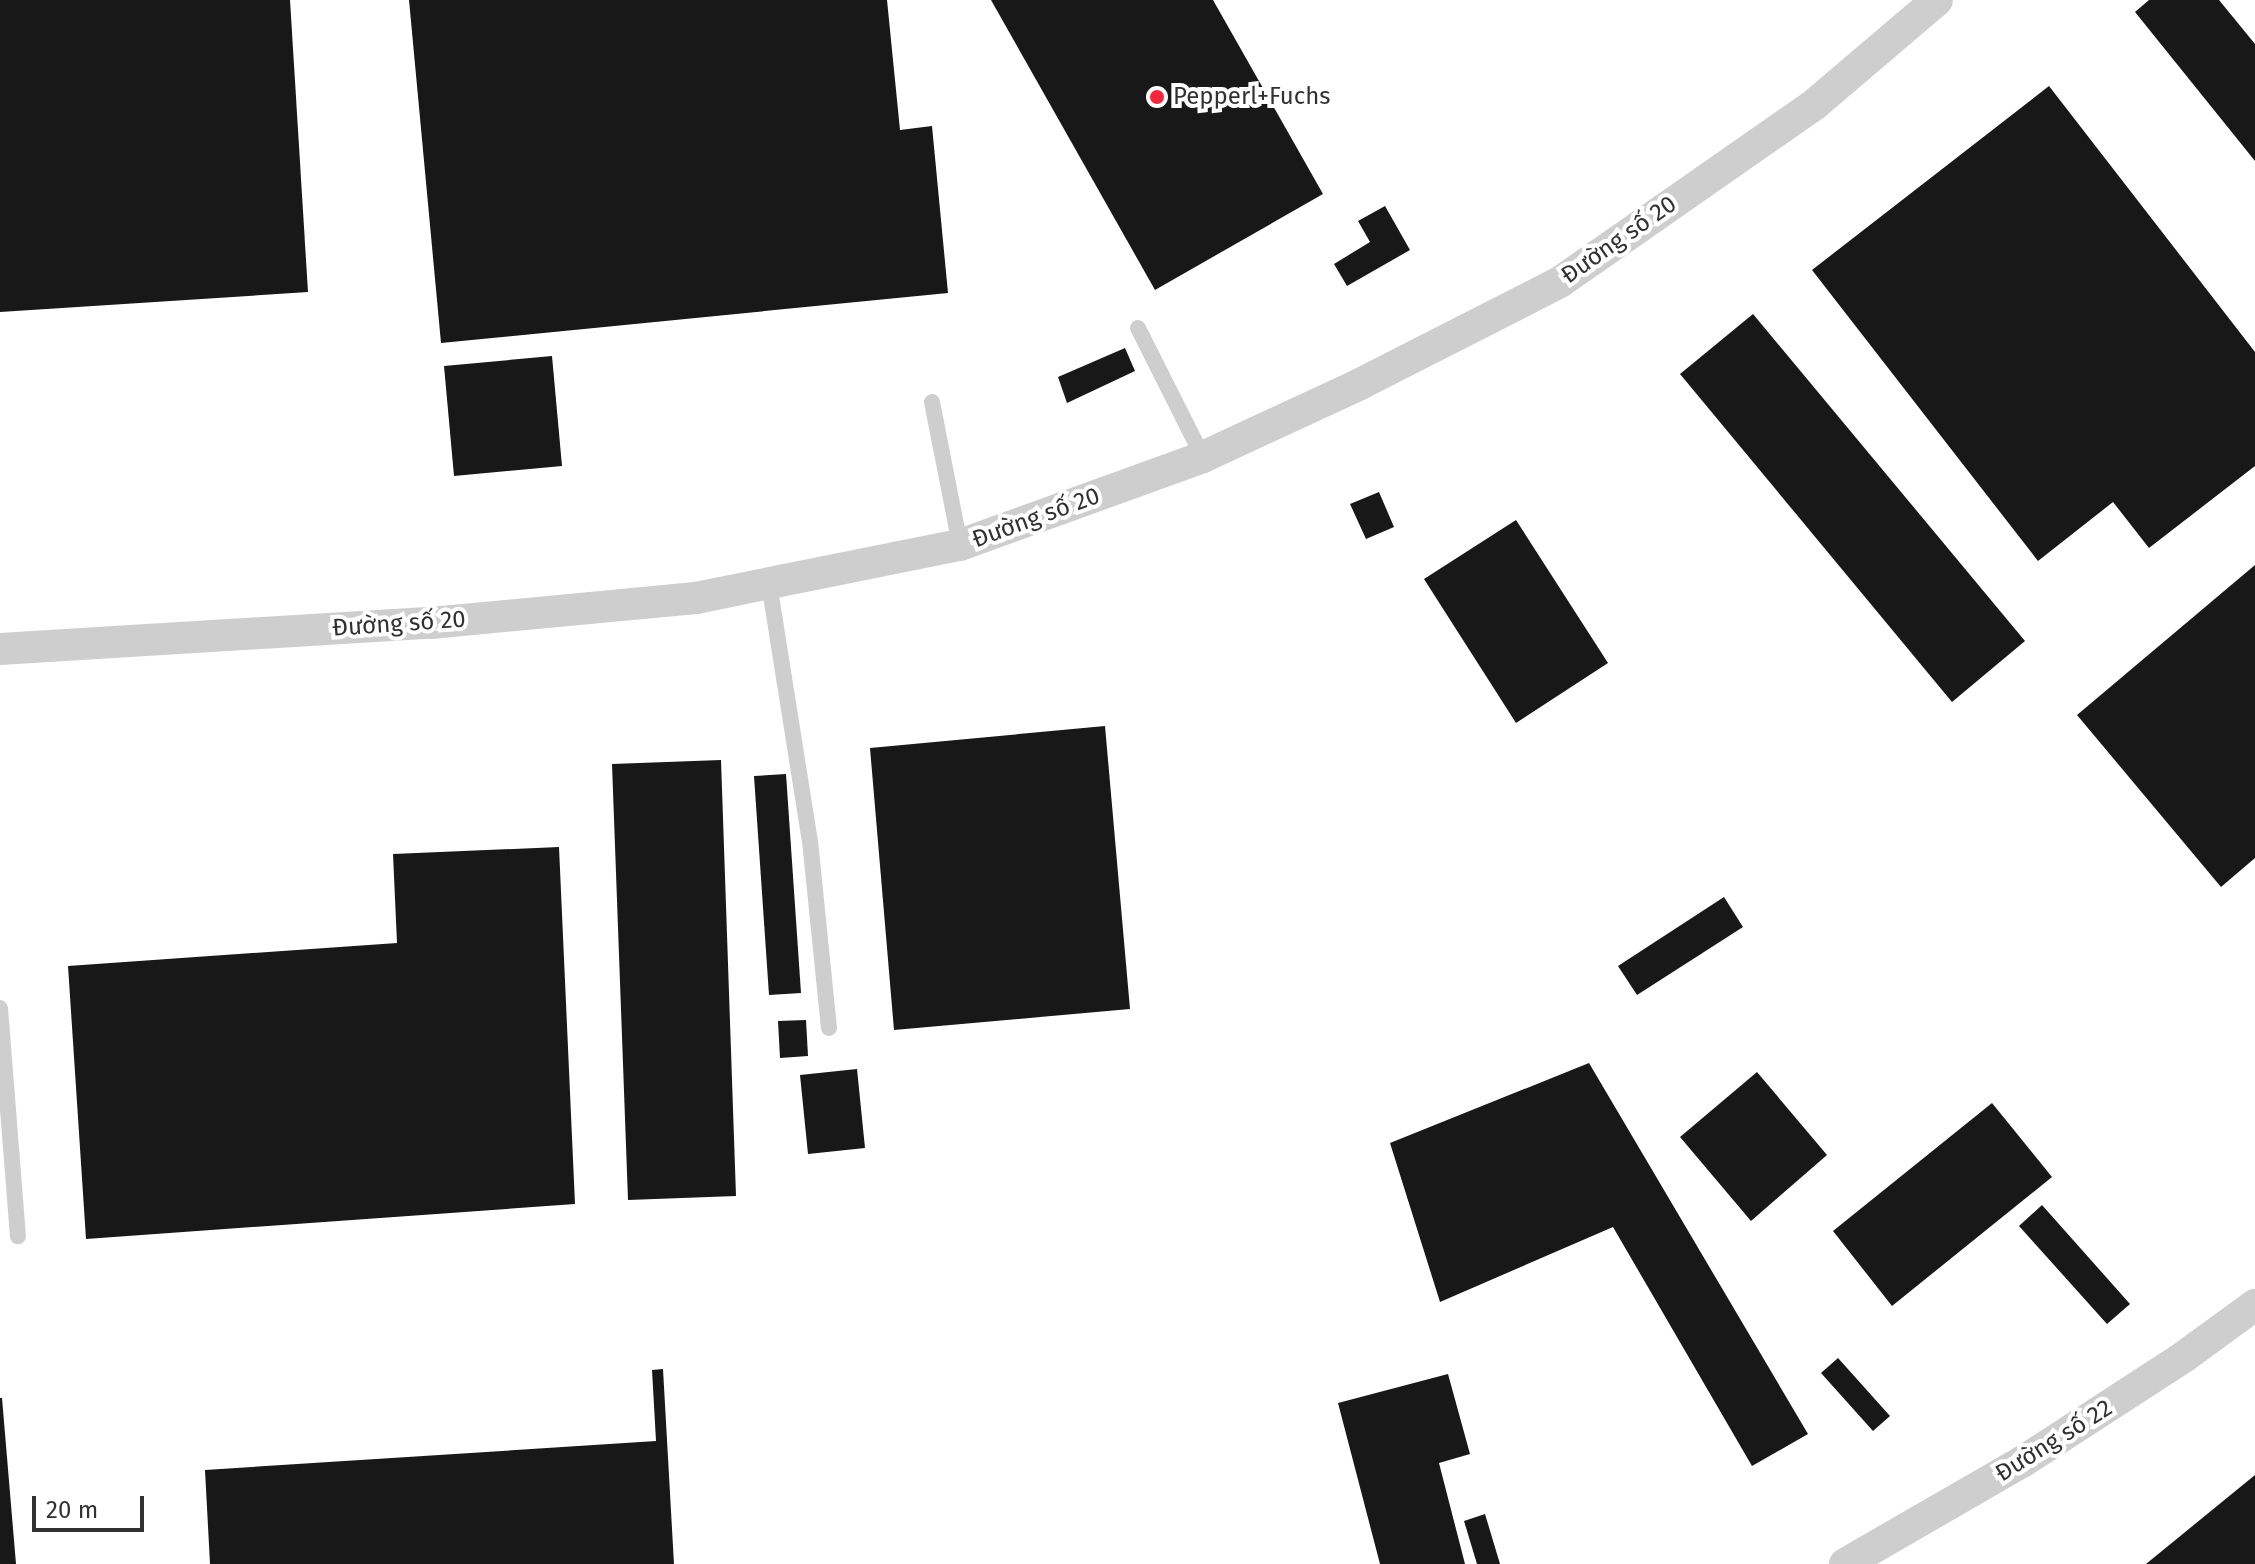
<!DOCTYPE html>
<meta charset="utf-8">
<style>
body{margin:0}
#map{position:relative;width:2255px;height:1564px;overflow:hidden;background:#fff;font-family:"Fira Sans",sans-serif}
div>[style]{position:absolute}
.building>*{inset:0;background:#181818}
.lane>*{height:16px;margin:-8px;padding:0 8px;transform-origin:8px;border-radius:8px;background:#cecece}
.street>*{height:32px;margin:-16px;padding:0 16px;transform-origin:16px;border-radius:16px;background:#cecece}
.dots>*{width:22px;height:22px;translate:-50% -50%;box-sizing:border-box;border:4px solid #fff;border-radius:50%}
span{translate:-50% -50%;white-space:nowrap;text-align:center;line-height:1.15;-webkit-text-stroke:8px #fff;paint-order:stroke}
.poi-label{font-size:24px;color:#313131}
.left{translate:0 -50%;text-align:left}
.street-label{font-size:24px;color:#313131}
.scale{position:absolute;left:32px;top:1496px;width:112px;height:36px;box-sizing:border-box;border:4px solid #313131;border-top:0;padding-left:10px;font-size:24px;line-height:28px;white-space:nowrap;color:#313131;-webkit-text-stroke:6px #fff;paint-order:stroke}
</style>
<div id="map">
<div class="building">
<i style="clip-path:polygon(0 0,290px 0,308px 292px,0 312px)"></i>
<i style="clip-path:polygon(409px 0,887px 0,900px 130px,932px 126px,948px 293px,441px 343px)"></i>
<i style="clip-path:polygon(991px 0,1213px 0,1323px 194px,1155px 290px)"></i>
<i style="clip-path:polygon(2149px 0,2219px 0,2255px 44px,2255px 161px,2135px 12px)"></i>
<i style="clip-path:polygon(2049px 86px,2255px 352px,2255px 466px,2149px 548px,2113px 502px,2038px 561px,1812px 270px)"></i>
<i style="clip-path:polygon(1385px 206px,1410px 250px,1347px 286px,1334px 264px,1370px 242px,1358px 221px)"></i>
<i style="clip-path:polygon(1753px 314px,2025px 641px,1952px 702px,1680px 374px)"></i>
<i style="clip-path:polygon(1125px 348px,1135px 371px,1067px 403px,1058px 377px)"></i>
<i style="clip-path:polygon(552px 356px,562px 466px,454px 476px,444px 366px)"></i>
<i style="clip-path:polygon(1379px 492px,1394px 527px,1366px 539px,1350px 504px)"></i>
<i style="clip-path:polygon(1516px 520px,1608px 663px,1516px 723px,1424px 579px)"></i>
<i style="clip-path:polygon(2255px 565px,2255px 858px,2221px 887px,2077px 715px)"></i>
<i style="clip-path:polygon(1105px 726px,1130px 1009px,894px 1030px,870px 748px)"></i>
<i style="clip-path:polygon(721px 760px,736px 1196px,628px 1200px,612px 764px)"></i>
<i style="clip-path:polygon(786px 774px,801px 993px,769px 995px,754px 776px)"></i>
<i style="clip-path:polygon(559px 847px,575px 1204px,86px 1239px,68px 966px,397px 943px,393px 854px)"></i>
<i style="clip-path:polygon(1724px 897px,1743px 927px,1637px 995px,1618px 966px)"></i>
<i style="clip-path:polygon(806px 1020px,808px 1056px,780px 1058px,778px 1021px)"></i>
<i style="clip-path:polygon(1589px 1063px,1808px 1434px,1752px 1466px,1613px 1227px,1440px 1302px,1390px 1143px)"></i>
<i style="clip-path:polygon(857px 1069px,865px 1148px,808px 1154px,800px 1075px)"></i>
<i style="clip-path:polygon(1757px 1072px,1827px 1155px,1751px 1221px,1680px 1137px)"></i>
<i style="clip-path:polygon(1992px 1103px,2052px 1177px,1892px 1306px,1833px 1231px)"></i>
<i style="clip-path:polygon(2042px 1205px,2130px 1304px,2107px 1324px,2019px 1226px)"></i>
<i style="clip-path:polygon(1838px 1358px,1890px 1416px,1873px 1431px,1821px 1373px)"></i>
<i style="clip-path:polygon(663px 1369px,674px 1564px,210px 1564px,205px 1470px,656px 1441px,652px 1370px)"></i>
<i style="clip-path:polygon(1448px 1374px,1470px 1454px,1439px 1463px,1465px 1564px,1380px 1564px,1338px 1403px)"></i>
<i style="clip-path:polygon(0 1398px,2px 1398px,16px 1564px,0 1564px)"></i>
<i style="clip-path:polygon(2255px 1475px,2255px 1564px,2146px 1564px)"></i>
<i style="clip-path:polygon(1485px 1514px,1500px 1564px,1477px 1564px,1464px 1521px)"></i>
</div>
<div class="lane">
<i style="left:1138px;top:328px;width:144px;rotate:63.3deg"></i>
<i style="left:932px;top:402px;width:146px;rotate:78.9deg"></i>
<i style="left:769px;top:583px;width:261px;rotate:81deg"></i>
<i style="left:810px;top:841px;width:188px;rotate:84.2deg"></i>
<i style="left:0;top:1008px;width:229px;rotate:85.5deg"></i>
</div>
<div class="street">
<i style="left:0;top:649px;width:432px;rotate:-3.5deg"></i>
<i style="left:431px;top:623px;width:266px;rotate:-5.4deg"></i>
<i style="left:696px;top:598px;width:269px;rotate:-11.4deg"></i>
<i style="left:960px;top:545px;width:258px;rotate:-19.9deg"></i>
<i style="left:1203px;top:457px;width:173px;rotate:-24.9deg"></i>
<i style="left:1360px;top:384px;width:225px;rotate:-27deg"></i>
<i style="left:1560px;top:282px;width:311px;rotate:-34.9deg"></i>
<i style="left:1815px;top:104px;width:160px;rotate:-40.4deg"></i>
<i style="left:1845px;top:1564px;width:204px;rotate:-30deg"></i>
<i style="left:2022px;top:1462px;width:194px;rotate:-33deg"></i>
<i style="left:2185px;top:1356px;width:87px;rotate:-36.1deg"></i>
</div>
<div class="dots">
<i style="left:1157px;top:97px;background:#f5263c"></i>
</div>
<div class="poi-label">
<span class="left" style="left:1173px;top:97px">Pepperl+Fuchs</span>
</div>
<div class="street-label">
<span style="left:1619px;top:240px;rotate:-35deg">Đường số 20</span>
<span style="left:1036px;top:518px;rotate:-20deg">Đường số 20</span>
<span style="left:399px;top:624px;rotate:-4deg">Đường số 20</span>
<span style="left:2054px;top:1441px;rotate:-32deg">Đường số 22</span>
</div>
<div class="scale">20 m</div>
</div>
